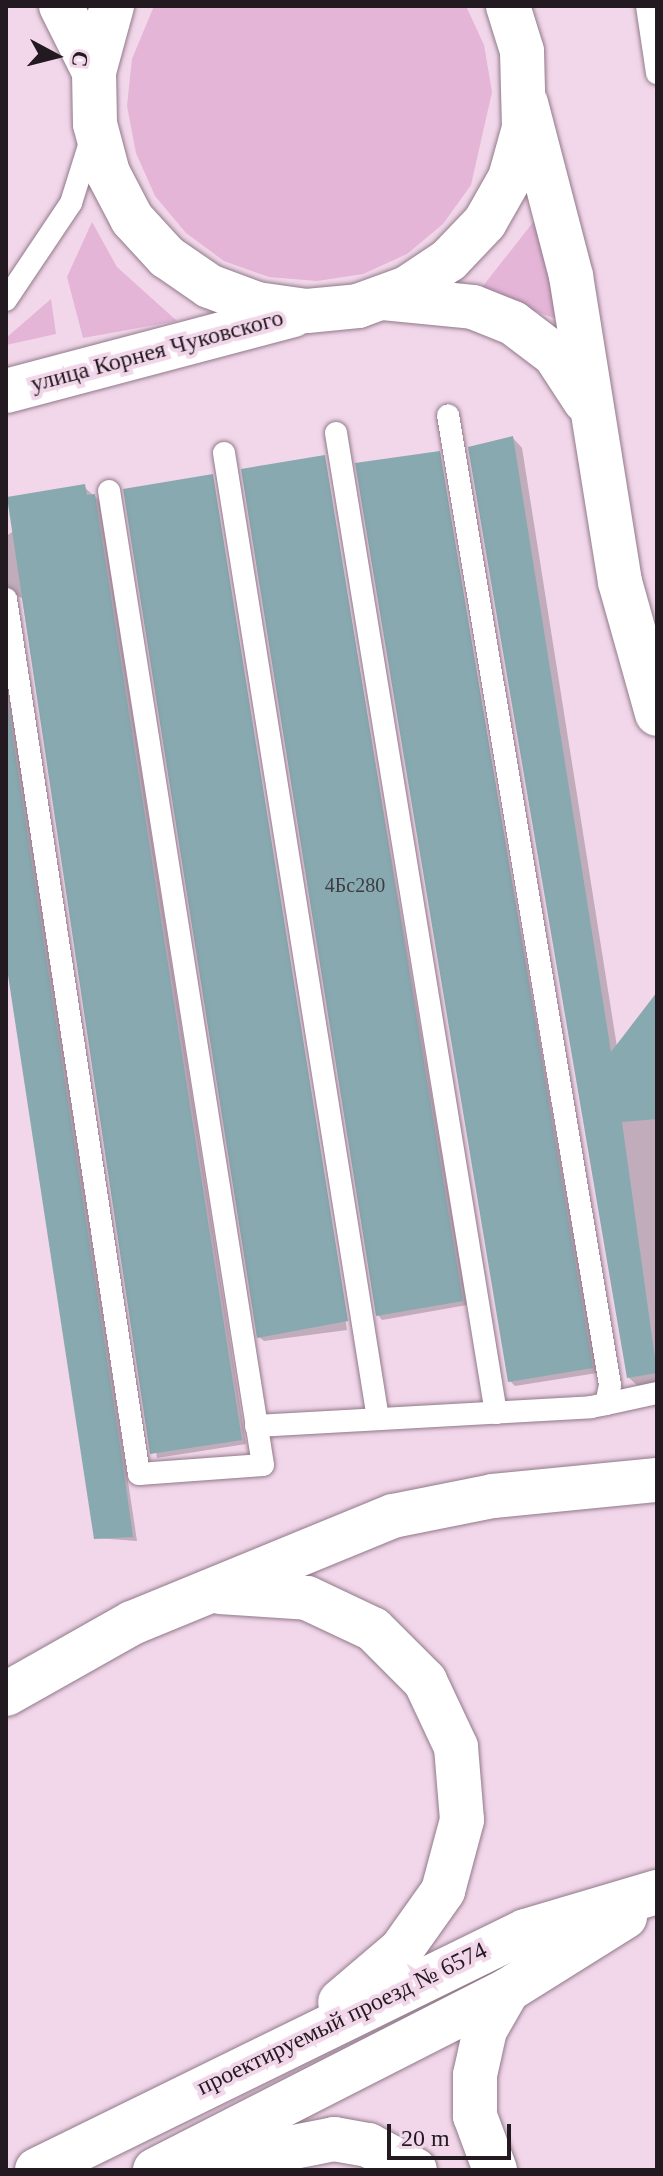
<!DOCTYPE html>
<meta charset="utf-8">
<style>
body{margin:0}
#map{position:relative;width:663px;height:2176px;overflow:hidden;background:#f1d7e9;font-family:Georgia,serif}
div>[style]{position:absolute}
.green>*{inset:0;background:#e4b5d7}
.shadow>*{inset:0;background:#0003}
.building>*{inset:0;background:#87a9af}
.roads{filter:drop-shadow(0 0 2px #91798a) drop-shadow(0 0 2px #91798a)}
.lane>*{height:22px;margin:-11px;padding:0 11px;transform-origin:11px;border-radius:11px;background:#fff}
.street>*{height:44px;margin:-22px;padding:0 22px;transform-origin:22px;border-radius:22px;background:#fff}
.secondary>*{height:44px;margin:-22px;padding:0 22px;transform-origin:22px;border-radius:22px;background:#fff}
span{translate:-50% -50%;white-space:nowrap;text-align:center;line-height:1.15;-webkit-text-stroke:8px #f1d7e9;paint-order:stroke}
.number-label{font-size:20px;color:#3c3d44}
.number-label span{-webkit-text-stroke-width:0}
.street-label{font-size:24px;color:#231920}
.frame{position:absolute;inset:0;border:8px solid #231920;pointer-events:none}
.north{position:absolute;left:16px;top:16px;width:80px;height:80px;-webkit-text-stroke:6px #f1d7e9;paint-order:stroke;rotate:97deg;font-size:22px;font-weight:700;line-height:32px;text-align:center;color:#231920}
.north::after{content:'';display:block;margin:auto;width:28px;height:36px;background:#231920;clip-path:polygon(50% 0,100% 100%,50% 72%,0 100%)}
.scale{position:absolute;left:387px;top:2124px;width:124px;height:36px;box-sizing:border-box;border:4px solid #231920;border-top:0;padding-left:10px;font-size:24px;line-height:28px;white-space:nowrap;color:#231920;-webkit-text-stroke:6px #f1d7e9;paint-order:stroke}
</style>
<div id="map">
<div class="green">
<i style="clip-path:polygon(154px 6px,466px 6px,484px 45px,492px 92px,471px 185px,443px 224px,407px 254px,363px 274px,317px 281px,269px 277px,224px 261px,186px 233px,155px 196px,136px 153px,127px 106px,132px 59px)"></i>
<i style="clip-path:polygon(538px 216px,557px 319px,479px 291px)"></i>
<i style="clip-path:polygon(92px 222px,117px 267px,177px 321px,83px 338px,67px 277px)"></i>
<i style="clip-path:polygon(51px 299px,56px 334px,6px 345px,6px 338px)"></i>
</div>
<div class="shadow">
<i style="clip-path:polygon(513px 438px,522px 448px,617px 1047px,657px 995px,657px 1383px,639px 1387px,629px 1378px)"></i>
<i style="clip-path:polygon(439px 454px,597px 1373px,515px 1386px,510px 1381px)"></i>
<i style="clip-path:polygon(324px 457px,467px 1305px,382px 1320px,378px 1315px)"></i>
<i style="clip-path:polygon(212px 476px,347px 1330px,264px 1341px,259px 1337px)"></i>
<i style="clip-path:polygon(84px 487px,99px 500px,246px 1444px,157px 1458px,22px 598px,6px 592px,6px 536px)"></i>
<i style="clip-path:polygon(6px 674px,137px 1541px,96px 1538px,6px 949px)"></i>
</div>
<div class="building">
<i style="clip-path:polygon(513px 436px,611px 1052px,657px 992px,657px 1119px,622px 1122px,657px 1373px,627px 1378px,468px 447px)"></i>
<i style="clip-path:polygon(440px 451px,593px 1368px,508px 1382px,355px 463px)"></i>
<i style="clip-path:polygon(325px 455px,463px 1301px,376px 1316px,241px 469px)"></i>
<i style="clip-path:polygon(213px 474px,348px 1321px,257px 1338px,123px 489px)"></i>
<i style="clip-path:polygon(85px 484px,87px 495px,95px 494px,242px 1440px,150px 1454px,7px 497px)"></i>
<i style="clip-path:polygon(6px 692px,122px 1458px,133px 1537px,94px 1539px,6px 962px)"></i>
</div>
<div class="roads">
<div class="lane">
<i style="left:647px;top:6px;width:68px;rotate:81.5deg"></i>
<i style="left:6px;top:300px;width:117px;rotate:-56.2deg"></i>
<i style="left:71px;top:203px;width:70px;rotate:-72.6deg"></i>
<i style="left:336px;top:433px;width:993px;rotate:80.73deg"></i>
<i style="left:224px;top:453px;width:978px;rotate:80.94deg"></i>
<i style="left:6px;top:599px;width:885px;rotate:81.36deg"></i>
<i style="left:139px;top:1474px;width:124px;rotate:-4.2deg"></i>
<i style="left:263px;top:1465px;width:986px;rotate:-98.98deg"></i>
<i style="left:606px;top:1404px;width:52px;rotate:-12.2deg"></i>
<i style="left:256px;top:1426px;width:336px;rotate:-3.2deg"></i>
<i style="left:591px;top:1407px;width:15px;rotate:-11deg"></i>
<i style="left:606px;top:1404px;width:19px;rotate:-78deg"></i>
<i style="left:610px;top:1385px;width:983px;rotate:-99.48deg"></i>
</div>
<div class="street">
<i style="left:61px;top:6px;width:74px;rotate:63.4deg"></i>
<i style="left:526px;top:103px;width:179px;rotate:75.4deg"></i>
<i style="left:571px;top:276px;width:310px;rotate:80.9deg"></i>
<i style="left:620px;top:582px;width:137px;rotate:74.3deg"></i>
<i style="left:383px;top:298px;width:90px;rotate:5.7deg"></i>
<i style="left:473px;top:307px;width:43px;rotate:21.8deg"></i>
<i style="left:513px;top:323px;width:53px;rotate:37.3deg"></i>
<i style="left:555px;top:355px;width:55px;rotate:56.9deg"></i>
</div>
<div class="secondary">
<i style="left:112px;top:6px;width:68px;rotate:105.3deg"></i>
<i style="left:94px;top:72px;width:52px;rotate:88.9deg"></i>
<i style="left:95px;top:124px;width:51px;rotate:75.1deg"></i>
<i style="left:108px;top:173px;width:52px;rotate:62.4deg"></i>
<i style="left:132px;top:219px;width:52px;rotate:47.4deg"></i>
<i style="left:167px;top:257px;width:51px;rotate:34.6deg"></i>
<i style="left:209px;top:286px;width:51px;rotate:20.6deg"></i>
<i style="left:257px;top:304px;width:50px;rotate:8deg"></i>
<i style="left:307px;top:311px;width:51px;rotate:-5.6deg"></i>
<i style="left:358px;top:306px;width:52px;rotate:-20.2deg"></i>
<i style="left:407px;top:288px;width:50px;rotate:-33.7deg"></i>
<i style="left:449px;top:260px;width:52px;rotate:-46.5deg"></i>
<i style="left:485px;top:222px;width:51px;rotate:-60.4deg"></i>
<i style="left:510px;top:178px;width:52px;rotate:-74.4deg"></i>
<i style="left:524px;top:128px;width:77px;rotate:-91.5deg"></i>
<i style="left:522px;top:51px;width:47px;rotate:-107.3deg"></i>
<i style="left:6px;top:391px;width:297px;rotate:-14.8deg"></i>
<i style="left:220px;top:1592px;width:87px;rotate:3.9deg"></i>
<i style="left:307px;top:1598px;width:73px;rotate:25.2deg"></i>
<i style="left:373px;top:1629px;width:74px;rotate:45deg"></i>
<i style="left:425px;top:1681px;width:73px;rotate:64.8deg"></i>
<i style="left:456px;top:1747px;width:73px;rotate:85.3deg"></i>
<i style="left:462px;top:1820px;width:73px;rotate:105deg"></i>
<i style="left:443px;top:1891px;width:72px;rotate:125.4deg"></i>
<i style="left:401px;top:1950px;width:80px;rotate:139.6deg"></i>
<i style="left:6px;top:1694px;width:145px;rotate:-29.4deg"></i>
<i style="left:132px;top:1623px;width:282px;rotate:-22.3deg"></i>
<i style="left:393px;top:1516px;width:102px;rotate:-11.3deg"></i>
<i style="left:493px;top:1496px;width:165px;rotate:-5.6deg"></i>
<i style="left:203px;top:2165px;width:134px;rotate:-11.2deg"></i>
<i style="left:334px;top:2139px;width:35px;rotate:10deg"></i>
<i style="left:368px;top:2145px;width:53px;rotate:28deg"></i>
<i style="left:37px;top:2170px;width:543px;rotate:-26.09deg"></i>
<i style="left:525px;top:1931px;width:138px;rotate:-16.5deg"></i>
<i style="left:155px;top:2170px;width:396px;rotate:-27deg"></i>
<i style="left:508px;top:1990px;width:138px;rotate:-32deg"></i>
<i style="left:495px;top:2170px;width:58px;rotate:-110.3deg"></i>
<i style="left:475px;top:2116px;width:41px;rotate:-90deg"></i>
<i style="left:475px;top:2075px;width:46px;rotate:-77.5deg"></i>
<i style="left:485px;top:2030px;width:46px;rotate:-60.1deg"></i>
</div>
</div>
<div class="number-label">
<span style="left:355px;top:885px">4Бс280</span>
</div>
<div class="street-label">
<span style="left:157px;top:351px;rotate:-15deg">улица Корнея Чуковского</span>
<span style="left:342px;top:2019px;rotate:-26deg">проектируемый проезд № 6574</span>
</div>
<div class="frame"></div>
<div class="north">С</div>
<div class="scale">20 m</div>
</div>
